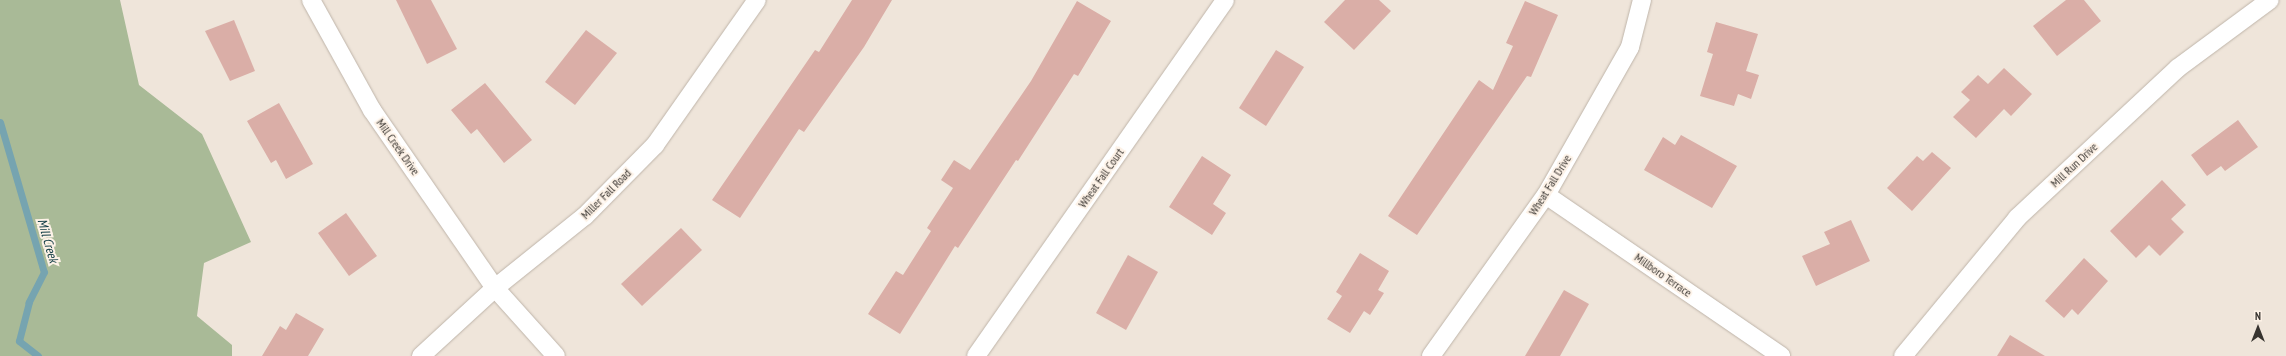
<!DOCTYPE html>
<style>
body{margin:0}
#map{position:relative;width:2286px;height:356px;overflow:hidden;background:#efe5da;font-family:"PT Sans Narrow",sans-serif}
div>[style]{position:absolute}
.forest>*{inset:0;background:#a9ba97}
.stream>*{height:7px;margin:-3.5px;padding:0 3.5px;transform-origin:3.5px;border-radius:3.5px;background:#76a4b0}
.building>*{inset:0;background:#daaea7}
.roads{filter:drop-shadow(0 0 1px #beb4a9) drop-shadow(0 0 1px #beb4a9)}
.minor>*{height:18px;margin:-9px;padding:0 9px;transform-origin:9px;border-radius:9px;background:#fff}
span{translate:-50% -50%;white-space:nowrap;text-align:center;line-height:1.15;-webkit-text-stroke:4px #fdf2e7;paint-order:stroke}
.street-label{font-size:12px;color:#37332f}
.water-label{font-size:13px;color:#0f3b44;font-style:italic}
.north{position:absolute;left:2238px;top:308px;width:40px;height:40px;-webkit-text-stroke:3px #fdf2e7;paint-order:stroke;rotate:0deg;font-size:11px;font-weight:700;line-height:16px;text-align:center;color:#37332f}
.north::after{content:'';display:block;margin:auto;width:14px;height:18px;background:#37332f;clip-path:polygon(50% 0,100% 100%,50% 72%,0 100%)}
</style>
<div id="map">
<div class="forest">
<i style="clip-path:polygon(0 0,120px 0,139px 85px,202px 134px,251px 242px,204px 263px,197px 316px,232px 345px,232px 356px,0 356px)"></i>
</div>
<div class="stream">
<i style="left:0;top:122px;width:156px;rotate:73.7deg"></i>
<i style="left:44px;top:272px;width:34px;rotate:117deg"></i>
<i style="left:29px;top:302px;width:40px;rotate:104.4deg"></i>
<i style="left:19px;top:341px;width:24px;rotate:38deg"></i>
</div>
<div class="building">
<i style="clip-path:polygon(396px 0,431px 0,457px 49px,427px 64px)"></i>
<i style="clip-path:polygon(852px 0,892px 0,864px 47px,804px 132px,799px 129px,740px 218px,712px 200px,815px 50px,819px 52px)"></i>
<i style="clip-path:polygon(1345px 0,1379px 0,1391px 11px,1354px 50px,1324px 22px)"></i>
<i style="clip-path:polygon(2066px 0,2084px 0,2101px 21px,2057px 56px,2033px 26px)"></i>
<i style="clip-path:polygon(1077px 1px,1111px 21px,1078px 76px,1074px 74px,1018px 161px,1016px 160px,958px 248px,955px 246px,900px 334px,868px 314px,896px 271px,903px 275px,931px 231px,927px 228px,953px 188px,941px 180px,954px 160px,970px 170px,1031px 81px)"></i>
<i style="clip-path:polygon(1525px 1px,1558px 15px,1531px 77px,1527px 76px,1417px 235px,1388px 216px,1479px 80px,1493px 90px,1513px 46px,1506px 43px)"></i>
<i style="clip-path:polygon(234px 20px,255px 71px,230px 81px,205px 31px)"></i>
<i style="clip-path:polygon(1716px 22px,1758px 34px,1746px 71px,1759px 75px,1751px 99px,1738px 94px,1734px 106px,1700px 96px,1713px 54px,1707px 52px)"></i>
<i style="clip-path:polygon(586px 30px,617px 53px,575px 105px,545px 82px)"></i>
<i style="clip-path:polygon(1276px 50px,1304px 67px,1266px 126px,1239px 108px)"></i>
<i style="clip-path:polygon(2004px 68px,2032px 94px,2011px 116px,2004px 109px,1976px 138px,1953px 117px,1970px 100px,1961px 92px,1978px 75px,1988px 84px)"></i>
<i style="clip-path:polygon(485px 83px,532px 140px,504px 163px,477px 129px,471px 134px,451px 110px)"></i>
<i style="clip-path:polygon(279px 103px,313px 164px,286px 179px,276px 160px,271px 163px,247px 121px)"></i>
<i style="clip-path:polygon(2238px 120px,2258px 147px,2225px 171px,2221px 166px,2207px 176px,2191px 155px)"></i>
<i style="clip-path:polygon(1681px 135px,1737px 166px,1712px 208px,1644px 170px,1663px 137px,1675px 145px)"></i>
<i style="clip-path:polygon(1932px 152px,1951px 168px,1912px 211px,1887px 188px,1917px 156px,1923px 161px)"></i>
<i style="clip-path:polygon(1202px 156px,1231px 175px,1213px 204px,1226px 213px,1212px 235px,1169px 207px)"></i>
<i style="clip-path:polygon(2162px 180px,2186px 205px,2171px 219px,2184px 232px,2160px 256px,2149px 245px,2136px 258px,2110px 231px)"></i>
<i style="clip-path:polygon(346px 213px,377px 256px,349px 276px,318px 233px)"></i>
<i style="clip-path:polygon(1851px 220px,1870px 261px,1816px 286px,1802px 256px,1830px 244px,1824px 232px)"></i>
<i style="clip-path:polygon(681px 228px,702px 250px,642px 306px,621px 284px)"></i>
<i style="clip-path:polygon(1360px 253px,1389px 271px,1378px 290px,1384px 293px,1370px 315px,1364px 311px,1350px 333px,1327px 319px,1342px 296px,1336px 292px)"></i>
<i style="clip-path:polygon(1128px 255px,1158px 272px,1126px 330px,1096px 313px)"></i>
<i style="clip-path:polygon(2084px 258px,2108px 281px,2078px 315px,2072px 309px,2064px 318px,2045px 301px)"></i>
<i style="clip-path:polygon(1564px 290px,1589px 304px,1560px 356px,1525px 356px)"></i>
<i style="clip-path:polygon(296px 313px,324px 329px,308px 356px,262px 356px,280px 326px,286px 330px)"></i>
<i style="clip-path:polygon(2010px 335px,2045px 356px,1997px 356px)"></i>
</div>
<div class="roads">
<div class="minor">
<i style="left:311px;top:0;width:126px;rotate:61deg"></i>
<i style="left:372px;top:110px;width:216px;rotate:55.4deg"></i>
<i style="left:495px;top:288px;width:91px;rotate:48.1deg"></i>
<i style="left:1546px;top:195px;width:285px;rotate:34.4deg"></i>
<i style="left:421px;top:356px;width:100px;rotate:-42.6deg"></i>
<i style="left:495px;top:288px;width:115px;rotate:-38.7deg"></i>
<i style="left:585px;top:216px;width:100px;rotate:-45.4deg"></i>
<i style="left:655px;top:145px;width:177px;rotate:-54.9deg"></i>
<i style="left:976px;top:356px;width:434px;rotate:-55deg"></i>
<i style="left:1431px;top:356px;width:198px;rotate:-54.5deg"></i>
<i style="left:1546px;top:195px;width:170px;rotate:-60.4deg"></i>
<i style="left:1630px;top:47px;width:49px;rotate:-75.7deg"></i>
<i style="left:1903px;top:356px;width:179px;rotate:-50.4deg"></i>
<i style="left:2017px;top:218px;width:220px;rotate:-43deg"></i>
<i style="left:2178px;top:68px;width:114px;rotate:-36.5deg"></i>
</div>
</div>
<div class="street-label">
<span style="left:398px;top:147px;rotate:55deg">Mill Creek Drive</span>
<span style="left:2074px;top:165px;rotate:-43deg">Mill Run Drive</span>
<span style="left:1101px;top:178px;rotate:-55deg">Wheat Fall Court</span>
<span style="left:1550px;top:185px;rotate:-58deg">Wheat Fall Drive</span>
<span style="left:606px;top:194px;rotate:-45deg">Miller Fall Road</span>
<span style="left:1663px;top:275px;rotate:35deg">Millboro Terrace</span>
</div>
<div class="water-label">
<span style="left:47px;top:241px;rotate:74deg">Mill Creek</span>
</div>
<div class="north">N</div>
</div>
